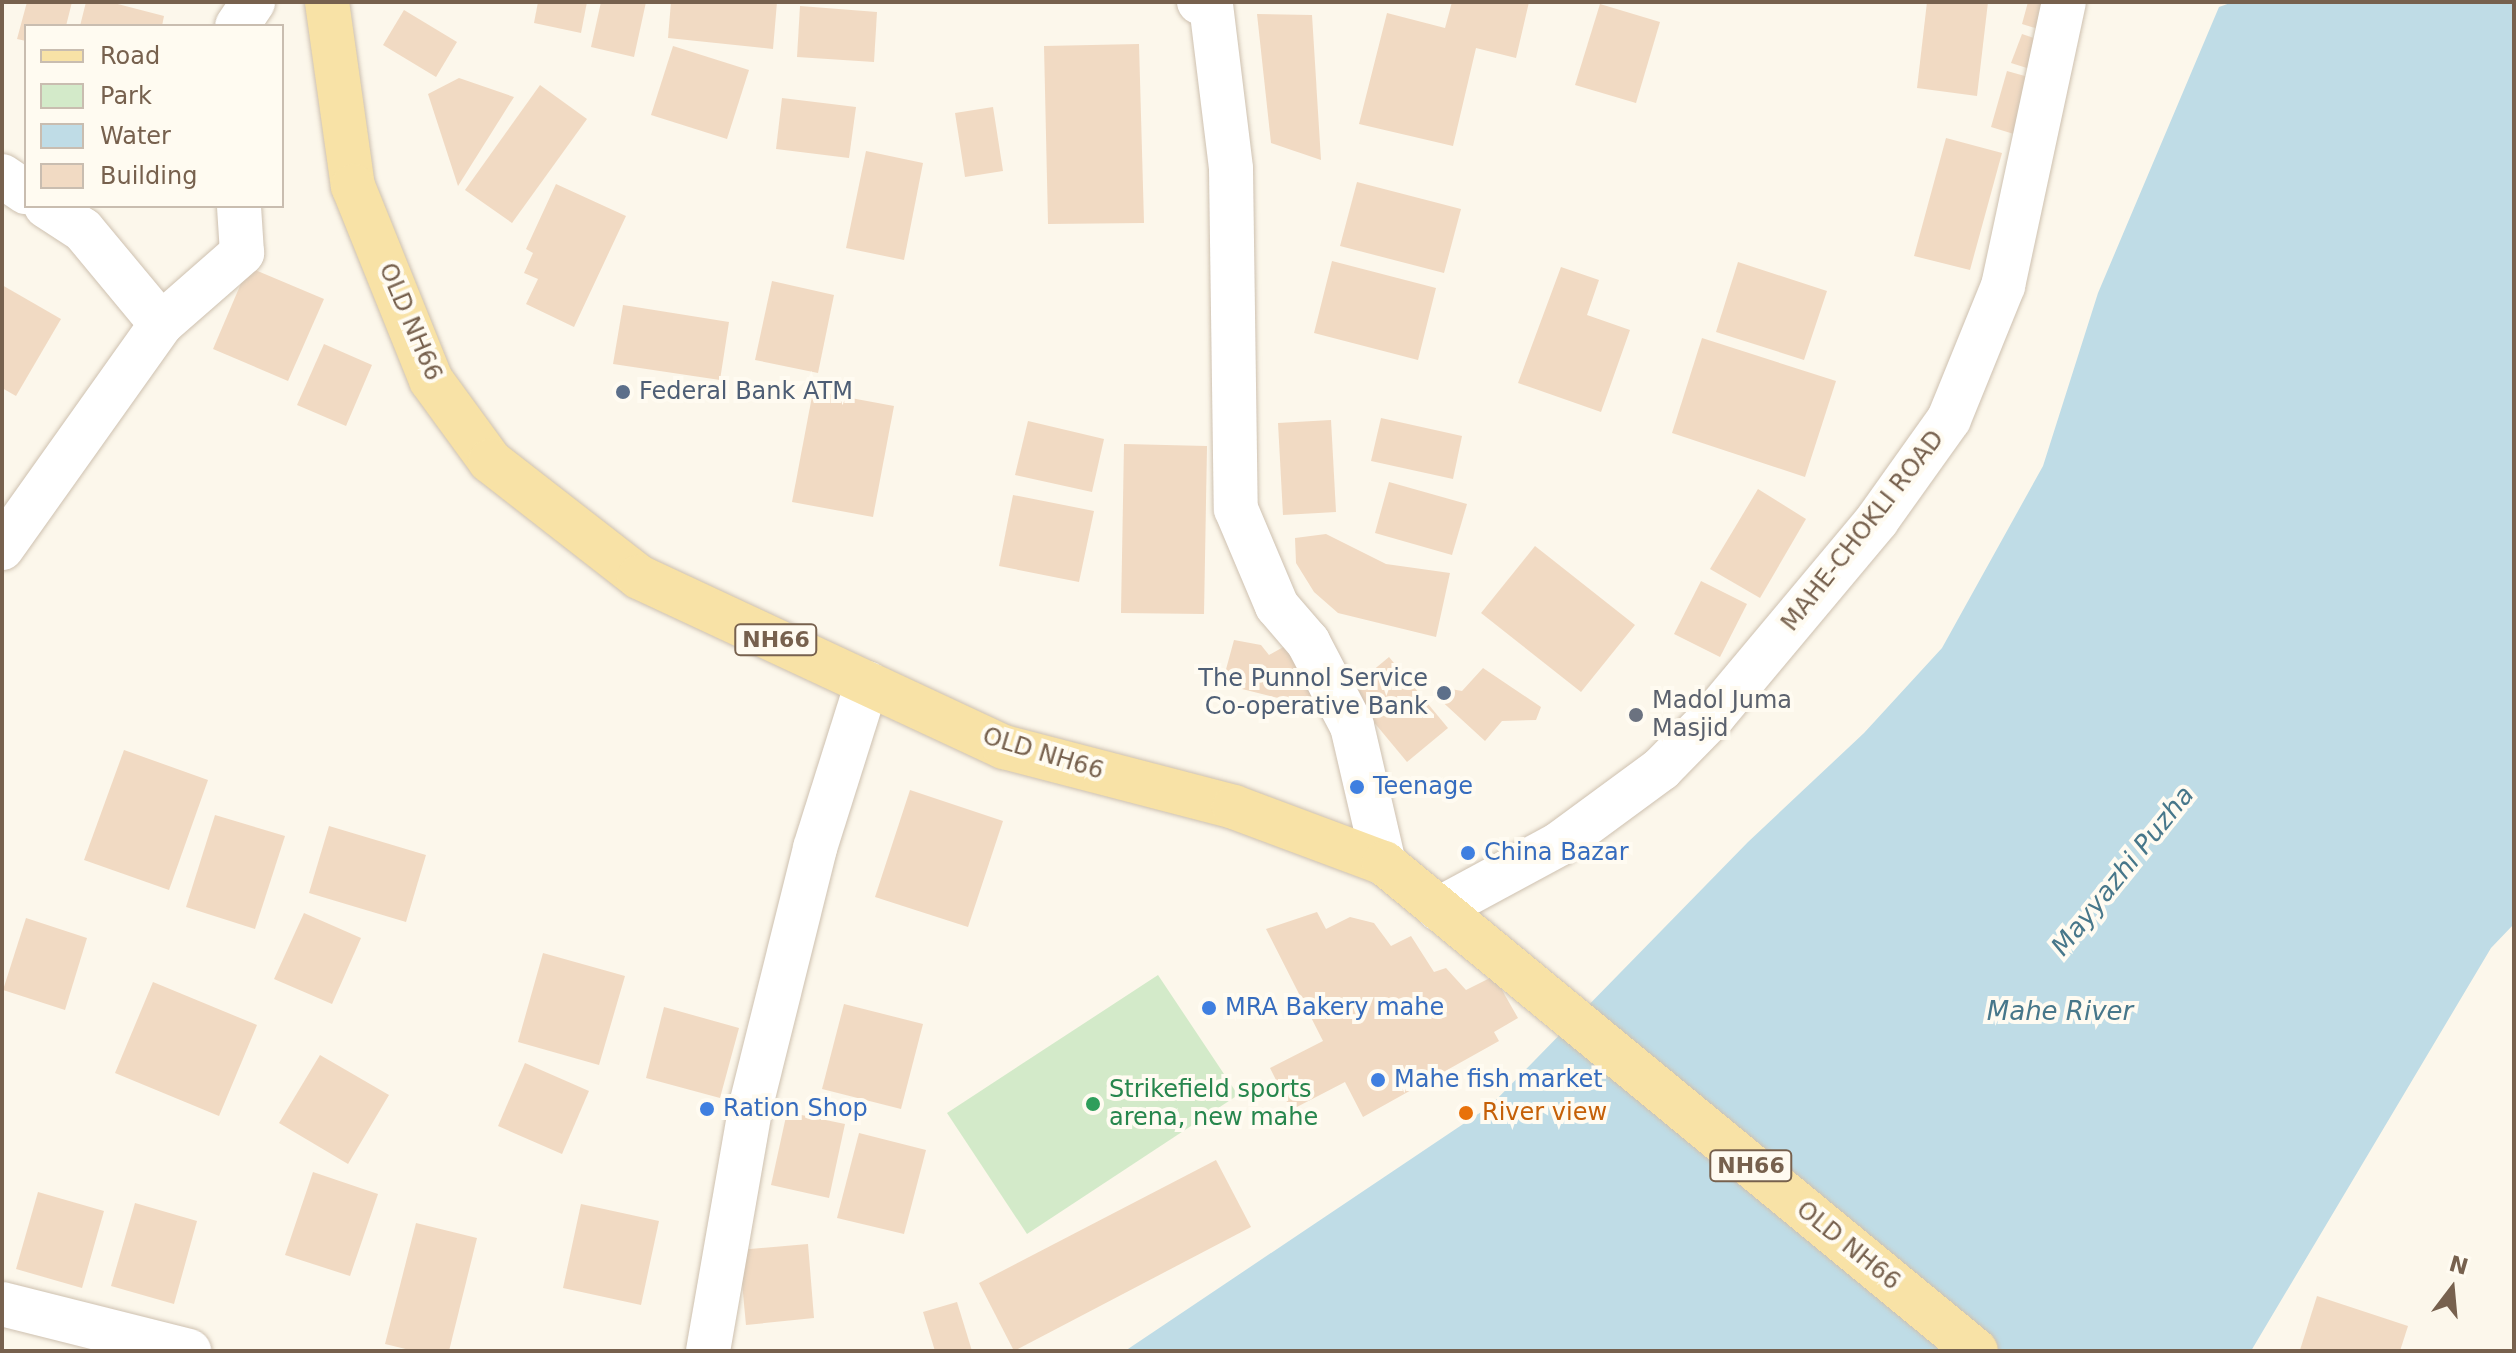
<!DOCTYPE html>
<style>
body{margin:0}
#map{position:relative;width:2516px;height:1353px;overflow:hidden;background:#fcf7eb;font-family:"DejaVu Sans",sans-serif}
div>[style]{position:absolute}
.green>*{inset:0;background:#d3eac9}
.water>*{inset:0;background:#bfdce6}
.building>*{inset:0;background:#f1dac3}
.roads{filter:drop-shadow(0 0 2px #cec1b0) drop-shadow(0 0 2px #cec1b0)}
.minor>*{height:44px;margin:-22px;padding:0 22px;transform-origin:22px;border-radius:22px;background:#fff}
.major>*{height:44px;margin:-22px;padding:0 22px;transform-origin:22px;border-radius:22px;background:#f8e2a6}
.dots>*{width:22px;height:22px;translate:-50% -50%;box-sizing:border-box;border:4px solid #fffbf1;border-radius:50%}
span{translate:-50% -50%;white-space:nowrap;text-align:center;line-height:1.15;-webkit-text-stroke:8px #fffbf1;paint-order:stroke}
.shield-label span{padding:2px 6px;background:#fffbf1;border:2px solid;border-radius:6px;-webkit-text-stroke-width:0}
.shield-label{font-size:22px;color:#77614e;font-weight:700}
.street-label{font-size:24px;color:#77614e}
.service-label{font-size:24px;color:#4e5e75}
.left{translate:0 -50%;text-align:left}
.right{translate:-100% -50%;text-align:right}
.worship-label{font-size:24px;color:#5b616d}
.shop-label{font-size:24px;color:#366cbe}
.leisure-label{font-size:24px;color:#27864d}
.food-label{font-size:24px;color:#c56008}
.water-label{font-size:26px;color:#47778a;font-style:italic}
.frame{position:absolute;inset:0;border:4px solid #77614e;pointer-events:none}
.legend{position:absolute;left:24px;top:24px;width:260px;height:184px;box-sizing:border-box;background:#fffbf1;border:2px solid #c9bdb0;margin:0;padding:10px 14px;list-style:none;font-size:24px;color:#77614e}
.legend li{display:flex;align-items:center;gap:16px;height:40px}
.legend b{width:40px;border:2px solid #c9bdb0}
.north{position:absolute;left:2412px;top:1249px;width:80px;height:80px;-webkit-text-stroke:6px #fffbf1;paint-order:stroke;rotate:16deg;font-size:22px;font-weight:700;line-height:32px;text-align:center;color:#77614e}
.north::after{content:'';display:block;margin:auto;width:28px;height:36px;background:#77614e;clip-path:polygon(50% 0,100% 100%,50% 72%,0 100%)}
</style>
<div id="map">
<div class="green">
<i style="clip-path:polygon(1158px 975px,1238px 1095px,1027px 1234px,947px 1113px)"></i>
</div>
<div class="water">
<i style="clip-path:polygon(2233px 2px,2514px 2px,2514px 924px,2491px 948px,2251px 1351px,1125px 1351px,1490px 1106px,1748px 842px,1864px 733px,1942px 648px,2043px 466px,2098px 293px,2219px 7px)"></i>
</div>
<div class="building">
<i style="clip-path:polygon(27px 2px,72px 2px,66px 26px,26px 26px,26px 41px,17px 39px)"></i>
<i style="clip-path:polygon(86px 2px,110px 2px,164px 16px,162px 26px,80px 26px)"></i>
<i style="clip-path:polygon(538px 2px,587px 2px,581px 33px,534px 23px)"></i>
<i style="clip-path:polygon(601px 2px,646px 2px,634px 57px,591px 47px)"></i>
<i style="clip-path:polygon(671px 2px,777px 2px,773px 49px,668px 38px)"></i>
<i style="clip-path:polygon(1452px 2px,1529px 2px,1516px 58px,1476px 48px,1453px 146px,1359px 124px,1387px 13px,1445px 28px)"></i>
<i style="clip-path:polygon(1927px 2px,1988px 2px,1977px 96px,1917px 88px)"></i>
<i style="clip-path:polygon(2028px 2px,2056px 2px,2048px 32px,2022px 24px)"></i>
<i style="clip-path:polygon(1600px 4px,1660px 22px,1636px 103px,1575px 85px)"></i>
<i style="clip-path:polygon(800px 6px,877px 12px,874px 62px,797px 57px)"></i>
<i style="clip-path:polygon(404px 10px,457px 42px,436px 77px,383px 45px)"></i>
<i style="clip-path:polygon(1257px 14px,1312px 15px,1321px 160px,1271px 143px)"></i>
<i style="clip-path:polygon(2022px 34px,2046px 42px,2036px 71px,2011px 63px)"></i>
<i style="clip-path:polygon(1139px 44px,1144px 223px,1048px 224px,1044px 46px)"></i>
<i style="clip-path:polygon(673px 46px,749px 70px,727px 139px,651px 115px)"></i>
<i style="clip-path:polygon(2007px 71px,2032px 78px,2017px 135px,1991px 127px)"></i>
<i style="clip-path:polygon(459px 78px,514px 97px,458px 186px,428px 94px)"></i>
<i style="clip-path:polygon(540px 85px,587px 119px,512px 223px,465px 190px)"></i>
<i style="clip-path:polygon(782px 98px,856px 107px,849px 158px,776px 149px)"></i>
<i style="clip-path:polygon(993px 107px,1003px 171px,965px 177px,955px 113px)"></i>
<i style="clip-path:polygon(1946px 138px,2002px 153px,1970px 270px,1914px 256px)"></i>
<i style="clip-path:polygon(866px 151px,923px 163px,904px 260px,846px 248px)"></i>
<i style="clip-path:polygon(1357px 182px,1461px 209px,1444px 273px,1340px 246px)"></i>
<i style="clip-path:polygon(556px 184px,626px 216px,574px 327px,526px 304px,538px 279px,524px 273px,533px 253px,526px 249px)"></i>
<i style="clip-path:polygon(1332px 261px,1436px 288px,1418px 360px,1314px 333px)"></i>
<i style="clip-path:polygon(1738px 262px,1827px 291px,1804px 360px,1716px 332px)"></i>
<i style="clip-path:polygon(248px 267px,324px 299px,288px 381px,213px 349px)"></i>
<i style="clip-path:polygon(1561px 267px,1599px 280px,1587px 315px,1630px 330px,1601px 412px,1518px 383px)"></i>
<i style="clip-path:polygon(772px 281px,834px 295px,818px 373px,755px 360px)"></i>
<i style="clip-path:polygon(2px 285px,61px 319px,16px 396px,2px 388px)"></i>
<i style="clip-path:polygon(623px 305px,729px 322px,720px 380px,613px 364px)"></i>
<i style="clip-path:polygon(1702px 338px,1836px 381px,1805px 477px,1672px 433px)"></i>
<i style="clip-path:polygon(324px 344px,372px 365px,346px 426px,297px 405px)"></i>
<i style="clip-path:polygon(813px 391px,894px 406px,873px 517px,792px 502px)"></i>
<i style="clip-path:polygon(1381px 418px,1462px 436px,1453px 479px,1371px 461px)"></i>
<i style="clip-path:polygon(1331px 420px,1336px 512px,1283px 515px,1278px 423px)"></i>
<i style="clip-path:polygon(1028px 421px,1104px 439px,1092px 492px,1015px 475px)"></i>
<i style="clip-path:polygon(1124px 444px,1207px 446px,1204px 614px,1121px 613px)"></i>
<i style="clip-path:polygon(1389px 482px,1467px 504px,1452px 555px,1375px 533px)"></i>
<i style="clip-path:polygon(1758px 489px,1806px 519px,1760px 598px,1710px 569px)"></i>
<i style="clip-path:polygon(1013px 495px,1094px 511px,1079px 582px,999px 566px)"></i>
<i style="clip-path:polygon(1326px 534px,1386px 564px,1450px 573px,1436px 637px,1338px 613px,1314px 592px,1296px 563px,1295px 538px)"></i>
<i style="clip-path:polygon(1535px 546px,1635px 625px,1581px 692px,1481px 613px)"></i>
<i style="clip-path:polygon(1701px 581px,1747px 604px,1720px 657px,1674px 634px)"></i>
<i style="clip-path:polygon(1234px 640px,1261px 645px,1269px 655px,1294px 641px,1323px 694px,1302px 704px,1222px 684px)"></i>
<i style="clip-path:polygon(1389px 657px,1448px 728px,1407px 762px,1348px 691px)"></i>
<i style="clip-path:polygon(1483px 668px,1541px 707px,1536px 720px,1502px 721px,1485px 741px,1436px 696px,1451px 689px,1462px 691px)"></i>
<i style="clip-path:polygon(124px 750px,208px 780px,169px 890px,84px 860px)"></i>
<i style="clip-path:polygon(910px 790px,1003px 821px,968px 927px,875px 897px)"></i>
<i style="clip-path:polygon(215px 815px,285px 836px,255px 929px,186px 907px)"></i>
<i style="clip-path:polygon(329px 826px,426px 855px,406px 922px,309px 893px)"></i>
<i style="clip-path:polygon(1317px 912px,1326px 929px,1350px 917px,1374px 923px,1391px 946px,1411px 936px,1434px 972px,1446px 968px,1466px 990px,1494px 976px,1518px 1018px,1494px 1032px,1499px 1041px,1363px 1117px,1345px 1082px,1291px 1110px,1270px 1068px,1323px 1041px,1266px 929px)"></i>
<i style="clip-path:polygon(304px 913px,361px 938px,332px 1004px,274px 979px)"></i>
<i style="clip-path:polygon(26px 918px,87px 938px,65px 1010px,3px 990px)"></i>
<i style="clip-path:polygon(543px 953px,625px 976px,599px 1065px,518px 1042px)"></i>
<i style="clip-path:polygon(153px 982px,257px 1025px,219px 1116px,115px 1073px)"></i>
<i style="clip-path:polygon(844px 1004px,923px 1024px,901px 1109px,822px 1089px)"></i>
<i style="clip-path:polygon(664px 1007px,739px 1028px,720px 1098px,646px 1078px)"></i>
<i style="clip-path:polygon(320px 1055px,389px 1095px,348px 1164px,279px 1123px)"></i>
<i style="clip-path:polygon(525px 1063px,589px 1091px,562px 1154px,498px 1126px)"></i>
<i style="clip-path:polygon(787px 1112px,845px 1124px,829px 1198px,771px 1185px)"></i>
<i style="clip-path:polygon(859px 1133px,926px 1150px,904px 1234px,837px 1218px)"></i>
<i style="clip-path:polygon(1216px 1160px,1251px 1227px,1014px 1351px,979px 1283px)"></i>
<i style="clip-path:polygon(313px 1172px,378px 1194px,350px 1276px,285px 1255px)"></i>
<i style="clip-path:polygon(38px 1192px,104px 1211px,82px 1288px,16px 1269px)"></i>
<i style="clip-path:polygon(135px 1203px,197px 1221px,174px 1304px,111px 1286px)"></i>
<i style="clip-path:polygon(581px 1204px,659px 1221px,641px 1305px,563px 1288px)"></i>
<i style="clip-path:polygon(416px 1223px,477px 1238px,449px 1351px,414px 1351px,385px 1344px)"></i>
<i style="clip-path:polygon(808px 1244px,814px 1318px,746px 1325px,739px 1250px)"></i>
<i style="clip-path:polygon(2317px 1296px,2408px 1326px,2400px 1351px,2300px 1350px)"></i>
<i style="clip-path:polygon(957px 1302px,972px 1351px,935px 1351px,923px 1312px)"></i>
</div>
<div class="roads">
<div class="minor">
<i style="left:1199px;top:2px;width:12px;rotate:14deg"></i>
<i style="left:1211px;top:5px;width:165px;rotate:83deg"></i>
<i style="left:1231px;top:169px;width:340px;rotate:89.2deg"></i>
<i style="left:1236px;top:509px;width:105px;rotate:67.1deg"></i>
<i style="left:1277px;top:606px;width:48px;rotate:49.3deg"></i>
<i style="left:1308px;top:642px;width:95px;rotate:62.4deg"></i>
<i style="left:1352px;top:726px;width:141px;rotate:76.9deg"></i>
<i style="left:237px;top:26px;width:29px;rotate:-56deg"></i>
<i style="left:2px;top:176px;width:29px;rotate:34deg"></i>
<i style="left:46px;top:206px;width:44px;rotate:33deg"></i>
<i style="left:83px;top:230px;width:122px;rotate:50.3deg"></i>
<i style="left:2px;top:548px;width:275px;rotate:-54.6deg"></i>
<i style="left:161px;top:324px;width:108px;rotate:-41.2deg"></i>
<i style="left:242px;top:253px;width:47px;rotate:-93.7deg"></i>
<i style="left:1439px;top:909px;width:136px;rotate:-28.4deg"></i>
<i style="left:1559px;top:844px;width:127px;rotate:-36.3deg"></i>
<i style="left:1661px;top:769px;width:77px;rotate:-45.5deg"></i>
<i style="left:1715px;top:714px;width:253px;rotate:-50.1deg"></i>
<i style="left:1877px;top:520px;width:124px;rotate:-54.5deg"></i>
<i style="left:1949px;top:419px;width:144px;rotate:-67.9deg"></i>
<i style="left:2003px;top:286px;width:290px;rotate:-77.9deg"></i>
<i style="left:2px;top:1304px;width:193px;rotate:14.1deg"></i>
<i style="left:708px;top:1351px;width:250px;rotate:-80.1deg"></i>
<i style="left:751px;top:1105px;width:265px;rotate:-76deg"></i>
<i style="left:815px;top:848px;width:173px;rotate:-72.5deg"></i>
</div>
<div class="major">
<i style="left:327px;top:2px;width:186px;rotate:82deg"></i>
<i style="left:353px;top:186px;width:209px;rotate:68.1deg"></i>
<i style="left:431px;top:380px;width:100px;rotate:53.9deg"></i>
<i style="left:490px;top:461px;width:189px;rotate:37.9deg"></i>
<i style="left:639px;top:577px;width:403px;rotate:25deg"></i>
<i style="left:1004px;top:747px;width:238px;rotate:14.6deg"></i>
<i style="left:1234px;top:807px;width:160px;rotate:20.5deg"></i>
<i style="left:1384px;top:863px;width:767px;rotate:39.5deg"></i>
</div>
</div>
<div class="dots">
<i style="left:623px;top:392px;background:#5c6f8a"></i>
<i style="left:1444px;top:693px;background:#5c6f8a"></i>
<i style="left:1636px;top:715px;background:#6b7280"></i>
<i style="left:1357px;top:787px;background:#3f7fe0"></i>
<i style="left:1468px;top:853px;background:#3f7fe0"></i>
<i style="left:1209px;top:1008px;background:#3f7fe0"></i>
<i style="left:1378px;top:1080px;background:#3f7fe0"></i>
<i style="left:1093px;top:1104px;background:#2e9e5b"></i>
<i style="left:707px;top:1109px;background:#3f7fe0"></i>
<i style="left:1466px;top:1113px;background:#e8710a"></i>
</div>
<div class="shield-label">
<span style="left:776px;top:640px">NH66</span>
<span style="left:1751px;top:1166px">NH66</span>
</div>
<div class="street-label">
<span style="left:410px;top:322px;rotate:67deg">OLD NH66</span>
<span style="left:1863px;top:531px;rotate:-52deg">MAHE-CHOKLI ROAD</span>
<span style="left:1043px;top:754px;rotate:17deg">OLD NH66</span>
<span style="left:1848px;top:1246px;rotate:39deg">OLD NH66</span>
</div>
<div class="service-label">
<span class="left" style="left:639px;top:392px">Federal Bank ATM</span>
<span class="right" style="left:1428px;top:693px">The Punnol Service<br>Co-operative Bank</span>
</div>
<div class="worship-label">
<span class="left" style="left:1652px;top:715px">Madol Juma<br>Masjid</span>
</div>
<div class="shop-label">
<span class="left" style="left:1373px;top:787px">Teenage</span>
<span class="left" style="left:1484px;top:853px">China Bazar</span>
<span class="left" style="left:1225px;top:1008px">MRA Bakery mahe</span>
<span class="left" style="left:1394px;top:1080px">Mahe fish market</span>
<span class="left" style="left:723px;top:1109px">Ration Shop</span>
</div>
<div class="leisure-label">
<span class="left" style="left:1109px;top:1104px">Strikefield sports<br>arena, new mahe</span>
</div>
<div class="food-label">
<span class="left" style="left:1482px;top:1113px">River view</span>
</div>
<div class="water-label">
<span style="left:2123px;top:871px;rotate:-51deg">Mayyazhi Puzha</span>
<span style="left:2060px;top:1012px">Mahe River</span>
</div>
<div class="frame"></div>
<ul class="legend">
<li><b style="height:10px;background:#f8e2a6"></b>Road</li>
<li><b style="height:22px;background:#d3eac9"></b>Park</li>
<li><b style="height:22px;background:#bfdce6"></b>Water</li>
<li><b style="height:22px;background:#f1dac3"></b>Building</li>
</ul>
<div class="north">N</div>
</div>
